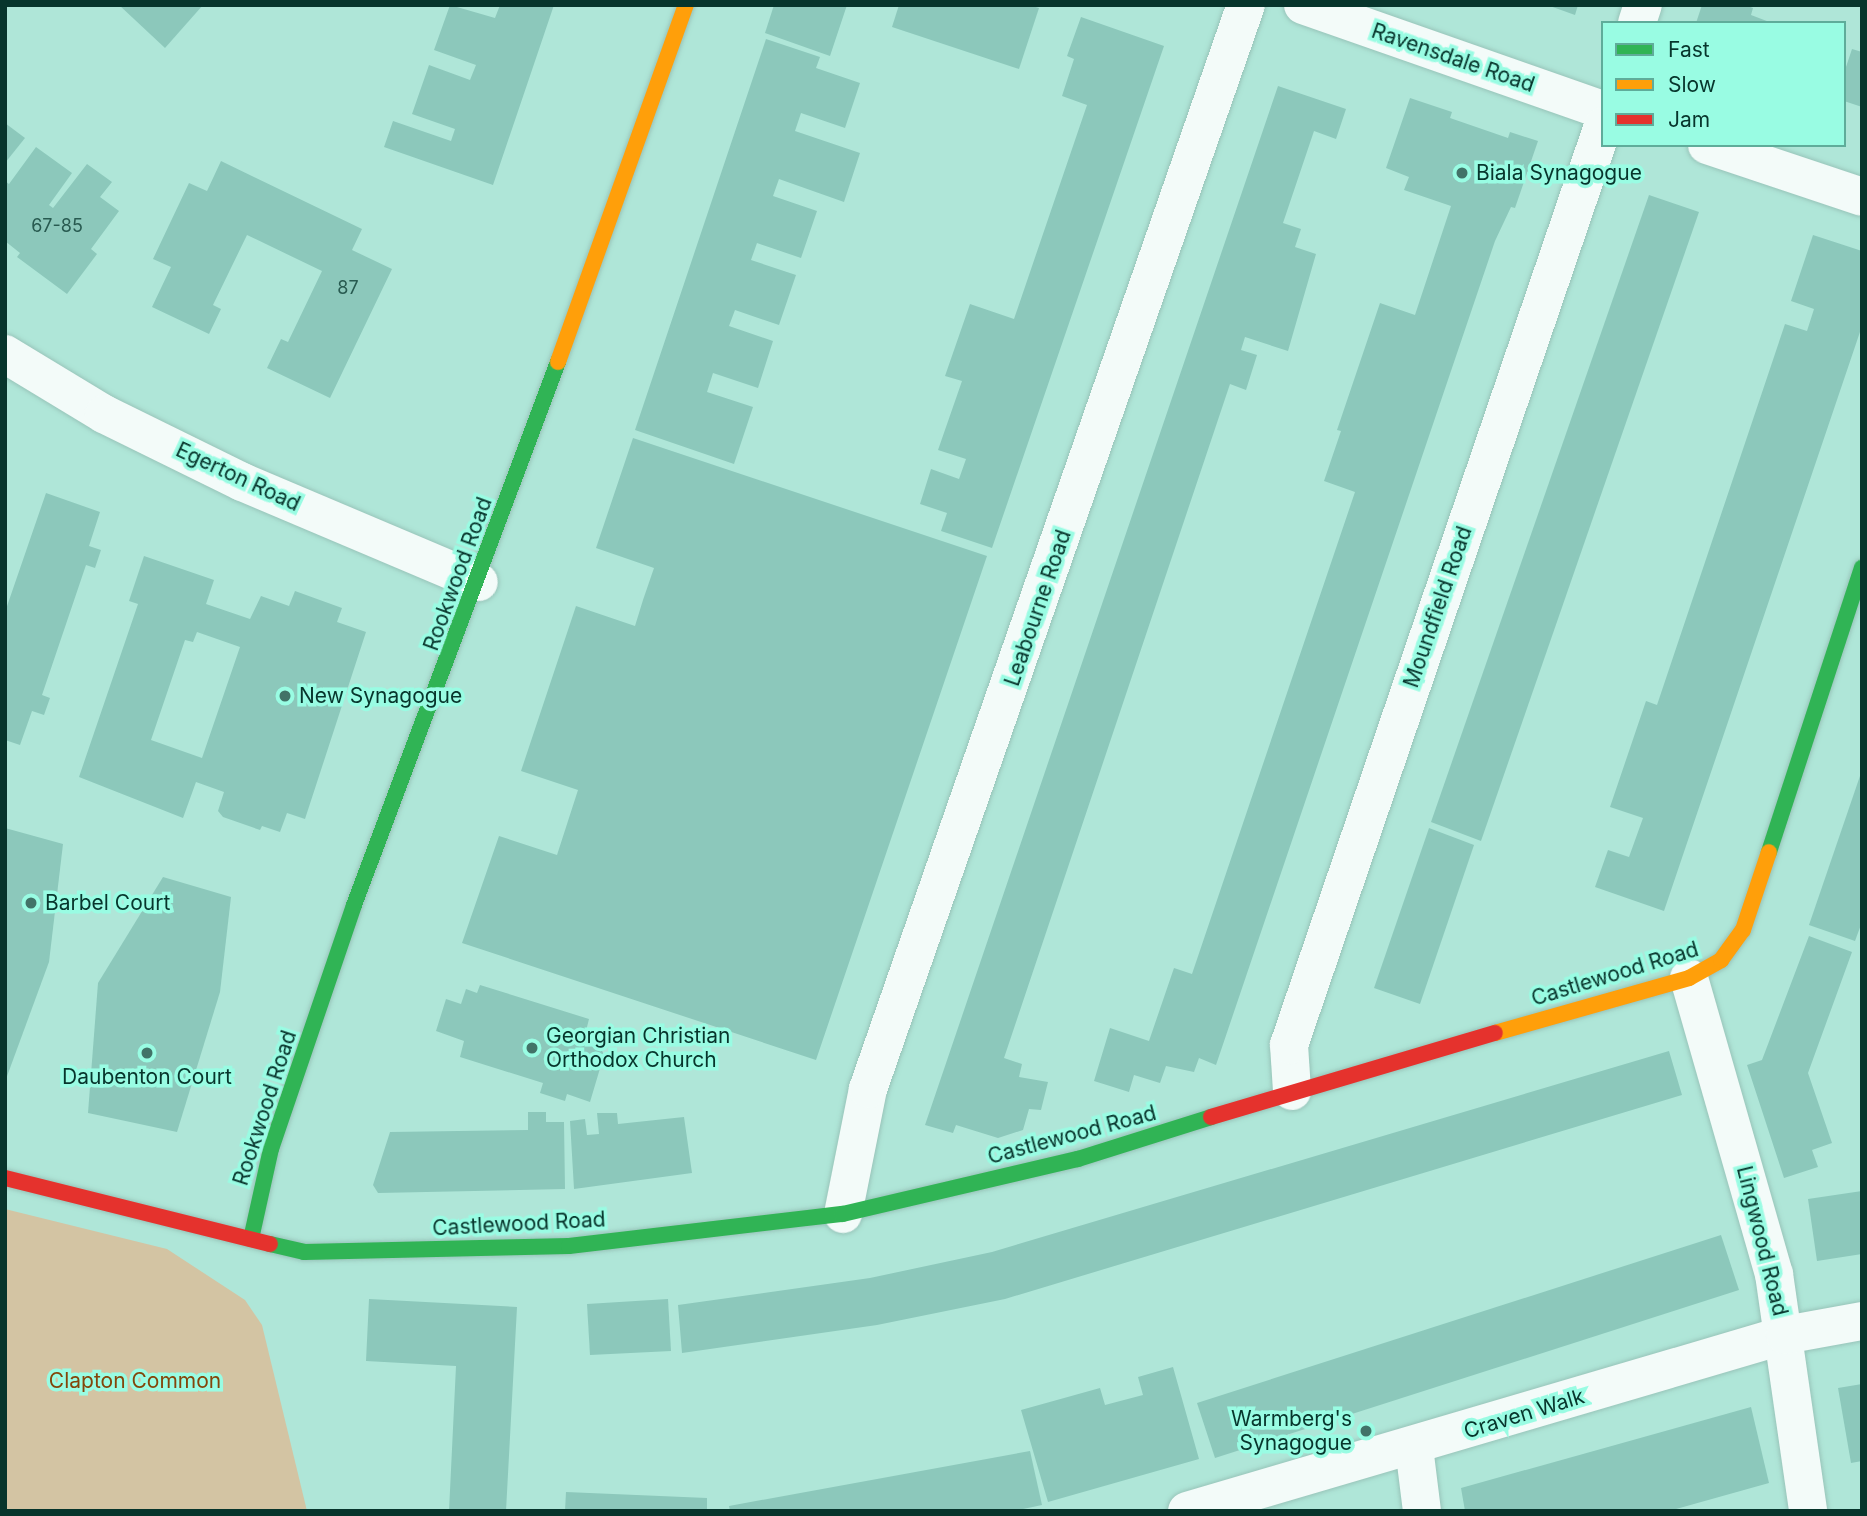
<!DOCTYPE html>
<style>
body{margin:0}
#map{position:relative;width:1867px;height:1516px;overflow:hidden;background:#afe6d8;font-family:Inter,sans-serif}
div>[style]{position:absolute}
.green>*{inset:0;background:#d3c4a3}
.building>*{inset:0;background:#8cc8bb}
.roads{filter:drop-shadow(0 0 2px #98c4b9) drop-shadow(0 0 2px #98c4b9)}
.street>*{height:38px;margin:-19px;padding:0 19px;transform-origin:19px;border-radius:19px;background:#f3fbf9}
.fast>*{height:16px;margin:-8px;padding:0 8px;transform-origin:8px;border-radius:8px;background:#30b455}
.slow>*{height:16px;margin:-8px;padding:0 8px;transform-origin:8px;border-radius:8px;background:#ff9f0a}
.jam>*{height:16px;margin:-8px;padding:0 8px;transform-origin:8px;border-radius:8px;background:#e5322d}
.dots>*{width:19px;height:19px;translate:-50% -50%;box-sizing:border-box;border:4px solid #99fce3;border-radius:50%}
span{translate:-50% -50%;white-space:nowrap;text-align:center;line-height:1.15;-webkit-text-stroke:7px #99fce3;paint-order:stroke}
.number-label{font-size:18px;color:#285a50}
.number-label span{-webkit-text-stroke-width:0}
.street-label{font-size:21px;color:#07352c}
.poi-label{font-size:21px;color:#07352c}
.left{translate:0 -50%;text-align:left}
.right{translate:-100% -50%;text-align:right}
.park-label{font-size:21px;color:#84450a}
.frame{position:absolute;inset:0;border:7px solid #07352c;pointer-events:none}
.legend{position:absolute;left:1601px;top:21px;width:245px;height:126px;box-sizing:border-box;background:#99fce3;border:2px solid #5fac9a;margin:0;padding:9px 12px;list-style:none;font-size:21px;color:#07352c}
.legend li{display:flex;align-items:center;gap:14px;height:35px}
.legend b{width:35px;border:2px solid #5fac9a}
</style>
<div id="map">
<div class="green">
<i style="clip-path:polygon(5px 1209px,167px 1249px,245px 1300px,262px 1325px,307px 1511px,5px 1511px)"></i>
</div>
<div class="building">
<i style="clip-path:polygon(119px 5px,203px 5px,165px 48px)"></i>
<i style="clip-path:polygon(450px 5px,495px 18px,500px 5px,554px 5px,493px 185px,384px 147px,393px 121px,451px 141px,455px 129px,412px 114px,429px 65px,470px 80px,476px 65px,434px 50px)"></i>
<i style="clip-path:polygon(774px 5px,847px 5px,830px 56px,765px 33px)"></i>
<i style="clip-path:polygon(899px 5px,1029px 5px,1039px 8px,1019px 69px,892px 27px)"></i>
<i style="clip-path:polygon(1547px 5px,1578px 5px,1575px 15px)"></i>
<i style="clip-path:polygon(1702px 5px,1745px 5px,1753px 8px,1751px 15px,1772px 23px,1696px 23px)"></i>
<i style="clip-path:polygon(1081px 17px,1164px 46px,992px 548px,941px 531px,947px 513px,920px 504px,931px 469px,959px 479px,966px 459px,938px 450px,962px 381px,945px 376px,970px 304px,1014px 319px,1087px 105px,1062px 96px,1074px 59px,1067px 56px)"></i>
<i style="clip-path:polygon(766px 39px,820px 57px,816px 68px,860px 83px,845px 128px,801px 113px,795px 131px,860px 153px,844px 202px,779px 179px,773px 196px,817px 211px,801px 258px,757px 243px,751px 260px,796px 275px,779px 325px,735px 310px,729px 326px,773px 341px,758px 388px,713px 373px,707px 392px,753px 407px,734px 464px,635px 430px)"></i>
<i style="clip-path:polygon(1852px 49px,1862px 52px,1862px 107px,1844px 101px,1844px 73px)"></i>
<i style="clip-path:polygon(1278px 86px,1346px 109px,1336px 139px,1314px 131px,1283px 223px,1301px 229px,1295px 247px,1316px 254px,1288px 351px,1245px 337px,1241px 350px,1257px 355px,1246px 390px,1230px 384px,1004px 1058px,1022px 1064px,1019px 1077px,1048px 1082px,1041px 1110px,1029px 1109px,1023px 1130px,998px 1138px,956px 1125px,953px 1133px,925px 1125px)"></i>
<i style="clip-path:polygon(1410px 98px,1452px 112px,1450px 118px,1508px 138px,1510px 132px,1538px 141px,1515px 208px,1511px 207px,1495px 241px,1216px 1065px,1199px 1058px,1194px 1072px,1166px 1066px,1160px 1083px,1134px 1075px,1129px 1092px,1094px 1081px,1110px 1028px,1149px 1041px,1174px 968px,1192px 974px,1355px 492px,1324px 481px,1341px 431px,1337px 430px,1380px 303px,1415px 315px,1451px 206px,1404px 190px,1409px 177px,1386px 168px)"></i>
<i style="clip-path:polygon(5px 123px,25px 138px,5px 163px)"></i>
<i style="clip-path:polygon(36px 147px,72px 173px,49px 205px,53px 208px,87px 164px,112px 182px,100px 197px,119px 211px,91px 249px,97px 254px,67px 294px,17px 257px,20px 253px,5px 241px,5px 181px,9px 184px)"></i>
<i style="clip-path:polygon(221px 161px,362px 229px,352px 250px,392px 269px,330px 398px,267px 368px,281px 339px,288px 342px,322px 271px,247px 235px,213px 305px,221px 309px,209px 334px,152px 307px,171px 267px,153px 259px,189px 183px,207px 191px)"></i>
<i style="clip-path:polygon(1649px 195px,1699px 212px,1481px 841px,1431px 822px)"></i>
<i style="clip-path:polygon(1813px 235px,1862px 251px,1862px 326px,1664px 911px,1595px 887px,1608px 850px,1629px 857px,1643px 818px,1610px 807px,1646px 701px,1657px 705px,1785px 324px,1807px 331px,1814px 309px,1791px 301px)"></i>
<i style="clip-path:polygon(633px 438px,987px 556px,816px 1060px,462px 943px,499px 836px,557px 855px,578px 790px,521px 771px,576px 606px,635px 626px,643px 600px,654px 568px,596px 548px)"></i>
<i style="clip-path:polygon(46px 493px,100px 512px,89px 546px,101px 550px,95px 568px,86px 565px,42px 695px,50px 698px,44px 715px,32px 711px,20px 745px,5px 740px,5px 612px)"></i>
<i style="clip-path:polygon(evenodd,144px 556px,214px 580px,206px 604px,250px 619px,261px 596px,289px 606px,295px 591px,342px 608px,337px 622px,366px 632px,305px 819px,287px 813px,280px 832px,262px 826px,260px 830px,223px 817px,218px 811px,224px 792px,196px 782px,183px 818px,79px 777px,138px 604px,129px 601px,144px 556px,197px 632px,240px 647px,202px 758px,151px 740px,185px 640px,193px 642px,197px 632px)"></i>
<i style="clip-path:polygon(1861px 773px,1862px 922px,1855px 941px,1809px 925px)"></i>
<i style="clip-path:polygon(5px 828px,63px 844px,49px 962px,6px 1079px)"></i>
<i style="clip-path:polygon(1429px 828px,1474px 845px,1420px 1004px,1374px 988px)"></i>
<i style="clip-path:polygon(163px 877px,231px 897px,220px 992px,177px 1132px,88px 1113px,98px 983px)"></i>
<i style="clip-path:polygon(1809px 936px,1852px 952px,1808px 1073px,1832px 1143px,1812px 1150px,1818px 1167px,1784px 1178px,1747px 1065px,1762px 1060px)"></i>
<i style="clip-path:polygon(480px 985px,589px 1019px,586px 1031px,594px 1033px,604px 1055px,590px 1102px,567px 1094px,565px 1101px,540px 1093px,543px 1083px,460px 1057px,464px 1041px,436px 1031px,446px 999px,461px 1004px,466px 989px,477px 993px)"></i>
<i style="clip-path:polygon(1669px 1051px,1682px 1095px,1005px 1299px,877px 1325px,682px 1353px,678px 1305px,870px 1278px,992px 1252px)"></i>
<i style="clip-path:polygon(528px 1112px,546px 1112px,546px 1122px,564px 1122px,565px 1189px,378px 1193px,373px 1185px,390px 1132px,528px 1130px)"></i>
<i style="clip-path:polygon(597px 1113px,617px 1113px,618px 1124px,684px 1117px,692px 1173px,574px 1189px,570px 1121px,585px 1119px,587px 1135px,599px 1134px)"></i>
<i style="clip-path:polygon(1862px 1191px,1862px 1254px,1817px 1261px,1808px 1199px)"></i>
<i style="clip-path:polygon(1721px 1235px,1739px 1290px,1215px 1458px,1197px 1403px)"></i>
<i style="clip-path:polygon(369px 1299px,517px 1307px,506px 1511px,449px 1511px,456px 1366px,366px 1361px)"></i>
<i style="clip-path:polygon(668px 1299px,671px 1351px,590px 1355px,587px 1304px)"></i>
<i style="clip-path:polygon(1173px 1367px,1199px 1459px,1048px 1502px,1021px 1410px,1100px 1388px,1105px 1405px,1143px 1395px,1138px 1377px)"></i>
<i style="clip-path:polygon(1862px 1384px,1862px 1461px,1851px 1463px,1838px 1388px)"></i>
<i style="clip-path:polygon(1751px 1407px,1769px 1483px,1669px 1511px,1465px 1511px,1461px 1488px)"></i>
<i style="clip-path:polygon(1030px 1451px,1042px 1505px,1013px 1511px,730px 1511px,729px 1506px)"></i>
<i style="clip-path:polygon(566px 1492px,707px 1498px,707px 1511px,565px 1511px)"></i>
</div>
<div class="roads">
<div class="street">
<i style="left:1303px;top:5px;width:318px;rotate:19.3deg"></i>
<i style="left:1637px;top:23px;width:19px;rotate:-72deg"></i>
<i style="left:1707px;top:145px;width:163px;rotate:18.5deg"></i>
<i style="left:5px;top:354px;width:116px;rotate:31.2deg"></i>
<i style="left:104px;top:414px;width:154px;rotate:26.2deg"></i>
<i style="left:242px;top:482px;width:257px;rotate:22.9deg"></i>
<i style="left:1689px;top:978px;width:308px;rotate:74deg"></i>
<i style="left:1774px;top:1274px;width:239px;rotate:81.8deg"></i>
<i style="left:1292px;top:1091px;width:46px;rotate:-93.7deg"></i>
<i style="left:1289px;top:1045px;width:971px;rotate:-71.14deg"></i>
<i style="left:843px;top:1214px;width:127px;rotate:-78.7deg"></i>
<i style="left:868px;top:1089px;width:1148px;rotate:-70.78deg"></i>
<i style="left:1414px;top:1447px;width:64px;rotate:82.9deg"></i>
<i style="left:1187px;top:1511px;width:623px;rotate:-16.4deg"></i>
<i style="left:1785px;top:1335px;width:78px;rotate:-10.3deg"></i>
</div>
<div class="fast">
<i style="left:1769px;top:852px;width:299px;rotate:-71.9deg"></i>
<i style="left:251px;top:1239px;width:92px;rotate:-77.5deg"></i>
<i style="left:271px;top:1149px;width:258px;rotate:-71.2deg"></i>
<i style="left:354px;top:905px;width:580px;rotate:-69.41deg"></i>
<i style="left:270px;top:1244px;width:35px;rotate:13deg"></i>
<i style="left:304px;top:1252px;width:265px;rotate:-1.3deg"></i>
<i style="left:569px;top:1246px;width:276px;rotate:-6.7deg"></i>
<i style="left:843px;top:1214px;width:241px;rotate:-13.2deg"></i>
<i style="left:1078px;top:1159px;width:139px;rotate:-17.5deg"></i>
</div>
<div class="slow">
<i style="left:558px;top:362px;width:379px;rotate:-70.3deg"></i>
<i style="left:1495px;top:1033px;width:202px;rotate:-15.8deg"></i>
<i style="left:1689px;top:978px;width:37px;rotate:-29deg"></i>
<i style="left:1721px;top:960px;width:37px;rotate:-54deg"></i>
<i style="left:1743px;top:930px;width:82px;rotate:-71.6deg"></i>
</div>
<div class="jam">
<i style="left:1211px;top:1117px;width:296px;rotate:-16.5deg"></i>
<i style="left:5px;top:1178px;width:273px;rotate:14deg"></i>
</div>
</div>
<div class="dots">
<i style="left:1462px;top:173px;background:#427368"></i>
<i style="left:285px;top:696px;background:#427368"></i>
<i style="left:31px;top:903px;background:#427368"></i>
<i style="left:532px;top:1048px;background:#427368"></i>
<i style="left:147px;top:1053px;background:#427368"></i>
<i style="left:1366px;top:1431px;background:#427368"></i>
</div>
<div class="number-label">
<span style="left:57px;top:226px">67-85</span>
<span style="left:348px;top:288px">87</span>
</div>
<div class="street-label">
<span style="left:1453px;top:58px;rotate:19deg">Ravensdale Road</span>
<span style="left:238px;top:477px;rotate:25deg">Egerton Road</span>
<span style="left:458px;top:574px;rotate:-70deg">Rookwood Road</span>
<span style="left:1438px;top:607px;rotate:-71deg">Moundfield Road</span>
<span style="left:1038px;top:608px;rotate:-71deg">Leabourne Road</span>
<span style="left:1615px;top:974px;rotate:-17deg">Castlewood Road</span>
<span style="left:265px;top:1108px;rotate:-72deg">Rookwood Road</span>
<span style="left:1072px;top:1135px;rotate:-15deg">Castlewood Road</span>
<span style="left:519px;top:1224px;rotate:-3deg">Castlewood Road</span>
<span style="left:1762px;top:1241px;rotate:76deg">Lingwood Road</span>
<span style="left:1524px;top:1414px;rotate:-17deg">Craven Walk</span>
</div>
<div class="poi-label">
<span class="left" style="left:1476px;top:173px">Biala Synagogue</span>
<span class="left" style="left:299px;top:696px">New Synagogue</span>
<span class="left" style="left:45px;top:903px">Barbel Court</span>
<span class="left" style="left:546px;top:1048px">Georgian Christian<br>Orthodox Church</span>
<span style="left:147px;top:1077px">Daubenton Court</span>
<span class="right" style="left:1352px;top:1431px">Warmberg's<br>Synagogue</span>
</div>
<div class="park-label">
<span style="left:135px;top:1381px">Clapton Common</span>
</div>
<div class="frame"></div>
<ul class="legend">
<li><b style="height:9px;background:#30b455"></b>Fast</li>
<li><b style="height:9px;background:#ff9f0a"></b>Slow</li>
<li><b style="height:9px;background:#e5322d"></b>Jam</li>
</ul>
</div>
